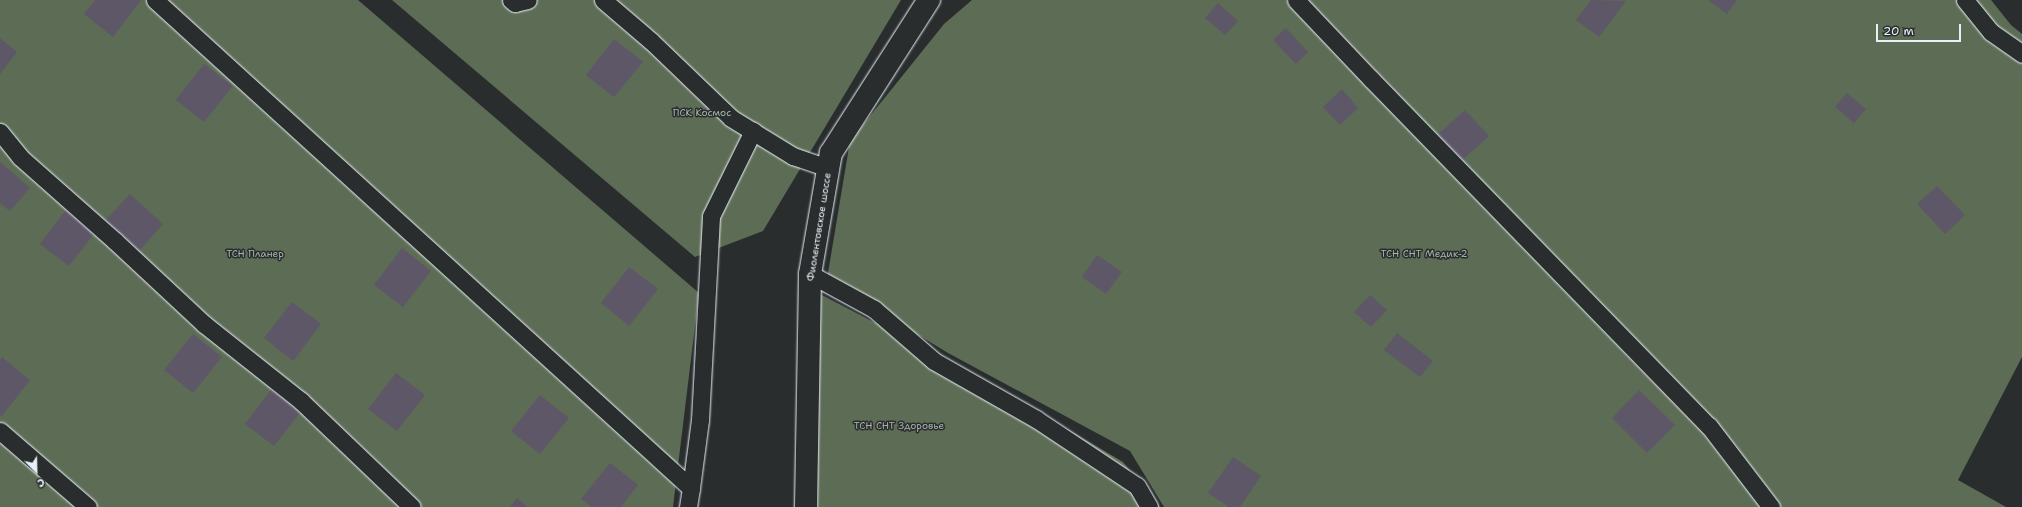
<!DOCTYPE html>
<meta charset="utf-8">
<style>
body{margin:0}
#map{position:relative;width:2022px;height:507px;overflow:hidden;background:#2a2d2e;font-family:"Shantell Sans",sans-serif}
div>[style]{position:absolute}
.green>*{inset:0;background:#5d6c54}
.building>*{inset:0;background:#5e5768}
.roads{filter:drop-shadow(0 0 1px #e8f1f8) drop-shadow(0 0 1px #e8f1f8)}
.lane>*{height:17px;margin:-8.5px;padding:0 8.5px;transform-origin:8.5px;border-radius:8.5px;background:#2a2d2e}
.secondary>*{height:22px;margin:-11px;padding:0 11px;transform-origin:11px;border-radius:11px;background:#2a2d2e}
span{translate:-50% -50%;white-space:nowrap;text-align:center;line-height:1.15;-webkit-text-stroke:3px #2a2d2e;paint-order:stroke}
.park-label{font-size:10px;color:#a9b5ae}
.street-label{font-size:10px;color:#e8f1f8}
.north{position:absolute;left:16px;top:451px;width:40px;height:40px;-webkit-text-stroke:3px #2a2d2e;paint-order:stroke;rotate:157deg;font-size:11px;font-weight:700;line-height:16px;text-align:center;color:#e8f1f8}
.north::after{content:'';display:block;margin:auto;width:14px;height:18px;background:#e8f1f8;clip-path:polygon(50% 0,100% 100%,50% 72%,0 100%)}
.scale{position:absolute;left:1876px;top:24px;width:85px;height:18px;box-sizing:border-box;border:2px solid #e8f1f8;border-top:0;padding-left:5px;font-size:12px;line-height:14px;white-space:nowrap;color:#e8f1f8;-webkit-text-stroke:3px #2a2d2e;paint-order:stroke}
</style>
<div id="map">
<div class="green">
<i style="clip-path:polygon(0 0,358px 0,699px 293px,673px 507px,0 507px)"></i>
<i style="clip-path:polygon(392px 0,901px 0,763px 231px,695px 257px)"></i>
<i style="clip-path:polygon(972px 0,1991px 0,2011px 25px,2022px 34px,2022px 357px,1958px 480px,2006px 507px,1164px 507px,1130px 451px,948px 353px,827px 279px,850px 141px,944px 24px)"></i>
<i style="clip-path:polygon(818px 293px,981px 378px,1123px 462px,1160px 507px,818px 507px)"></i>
</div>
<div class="building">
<i style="clip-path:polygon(95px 0,141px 0,113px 37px,84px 14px)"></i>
<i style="clip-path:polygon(1591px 0,1626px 1px,1599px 37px,1576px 20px)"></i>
<i style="clip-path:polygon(1708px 0,1737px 0,1727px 14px)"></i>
<i style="clip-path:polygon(1218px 3px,1238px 21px,1225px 35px,1205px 18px)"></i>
<i style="clip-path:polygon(1286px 28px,1308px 52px,1296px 64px,1273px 40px)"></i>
<i style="clip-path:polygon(0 38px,17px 52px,0 74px)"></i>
<i style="clip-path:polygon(614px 39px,643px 62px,614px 97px,586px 75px)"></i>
<i style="clip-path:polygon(204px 64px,233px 86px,204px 122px,176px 100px)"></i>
<i style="clip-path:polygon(1342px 89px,1358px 108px,1340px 125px,1323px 107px)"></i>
<i style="clip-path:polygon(1847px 93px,1866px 109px,1854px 123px,1835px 107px)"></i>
<i style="clip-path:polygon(1465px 110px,1489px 136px,1458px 164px,1434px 138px)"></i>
<i style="clip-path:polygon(0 162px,30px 188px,10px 211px,0 203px)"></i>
<i style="clip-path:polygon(1937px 186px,1965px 215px,1945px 234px,1917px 204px)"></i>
<i style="clip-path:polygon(130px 194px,163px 224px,138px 252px,104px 222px)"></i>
<i style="clip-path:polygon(68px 207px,97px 230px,69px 266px,40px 244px)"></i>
<i style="clip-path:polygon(402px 248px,431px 271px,403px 307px,374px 285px)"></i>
<i style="clip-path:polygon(1097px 255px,1122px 272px,1106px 294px,1082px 277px)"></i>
<i style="clip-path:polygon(629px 267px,658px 289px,629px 326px,601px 303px)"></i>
<i style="clip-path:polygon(1370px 295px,1387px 310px,1371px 327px,1354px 312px)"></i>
<i style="clip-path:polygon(292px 302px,321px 324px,293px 361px,264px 338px)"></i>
<i style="clip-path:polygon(1397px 333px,1433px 361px,1420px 377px,1384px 350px)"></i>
<i style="clip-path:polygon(193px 334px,222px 357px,193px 393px,164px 370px)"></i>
<i style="clip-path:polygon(2px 357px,30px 380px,2px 416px,0 415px,0 360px)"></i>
<i style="clip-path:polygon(396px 373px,425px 395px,397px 431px,368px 409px)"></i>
<i style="clip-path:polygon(273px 387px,302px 410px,274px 446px,245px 424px)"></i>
<i style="clip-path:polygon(1639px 390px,1675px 425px,1647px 453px,1612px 418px)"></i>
<i style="clip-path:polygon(540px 395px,569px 418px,540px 454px,511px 431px)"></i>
<i style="clip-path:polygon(1233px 457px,1261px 476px,1240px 507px,1229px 507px,1208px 493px)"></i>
<i style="clip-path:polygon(610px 463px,638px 485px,621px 507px,592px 507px,581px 499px)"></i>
<i style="clip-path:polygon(517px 498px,524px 504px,528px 507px,510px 507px)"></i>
</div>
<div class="roads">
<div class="lane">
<i style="left:155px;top:0;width:725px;rotate:42.32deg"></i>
<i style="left:691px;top:488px;width:19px;rotate:99deg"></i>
<i style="left:511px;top:0;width:5px;rotate:37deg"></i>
<i style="left:515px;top:3px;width:13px;rotate:-13deg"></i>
<i style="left:603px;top:0;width:63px;rotate:40.5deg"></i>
<i style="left:651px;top:41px;width:111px;rotate:43.9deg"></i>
<i style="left:731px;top:118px;width:73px;rotate:31.5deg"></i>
<i style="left:793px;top:156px;width:37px;rotate:19deg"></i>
<i style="left:1296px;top:0;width:109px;rotate:46.5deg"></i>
<i style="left:1371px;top:79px;width:484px;rotate:45.8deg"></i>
<i style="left:1709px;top:426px;width:102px;rotate:52.6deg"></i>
<i style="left:1965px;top:0;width:41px;rotate:50.9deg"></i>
<i style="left:1991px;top:32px;width:38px;rotate:35deg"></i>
<i style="left:0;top:132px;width:32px;rotate:51deg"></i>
<i style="left:20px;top:157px;width:127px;rotate:41.5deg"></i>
<i style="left:115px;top:241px;width:122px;rotate:43deg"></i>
<i style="left:204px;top:324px;width:124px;rotate:38.4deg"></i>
<i style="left:301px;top:401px;width:153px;rotate:43.7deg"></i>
<i style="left:810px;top:274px;width:73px;rotate:28.7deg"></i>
<i style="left:874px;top:309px;width:79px;rotate:40.9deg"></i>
<i style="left:934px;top:361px;width:117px;rotate:29.6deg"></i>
<i style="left:1036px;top:419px;width:121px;rotate:33.6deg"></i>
<i style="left:1137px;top:486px;width:24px;rotate:60deg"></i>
<i style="left:0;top:431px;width:116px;rotate:40.8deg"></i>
<i style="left:691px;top:488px;width:69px;rotate:-82.5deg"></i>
<i style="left:700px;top:420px;width:204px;rotate:-86.9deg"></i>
<i style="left:711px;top:216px;width:95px;rotate:-63.7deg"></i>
</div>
<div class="secondary">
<i style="left:806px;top:507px;width:233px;rotate:-89deg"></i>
<i style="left:810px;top:274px;width:123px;rotate:-80.2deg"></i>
<i style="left:831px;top:153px;width:182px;rotate:-57.4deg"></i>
</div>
</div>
<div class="park-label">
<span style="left:702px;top:113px">ПСК Космос</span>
<span style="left:255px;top:254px">ТСН Планер</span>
<span style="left:1424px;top:254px">ТСН СНТ Медик-2</span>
<span style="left:899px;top:426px">ТСН СНТ Здоровье</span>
</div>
<div class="street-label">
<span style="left:819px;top:227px;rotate:-81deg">Фиолентовское шоссе</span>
</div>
<div class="north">С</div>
<div class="scale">20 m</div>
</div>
